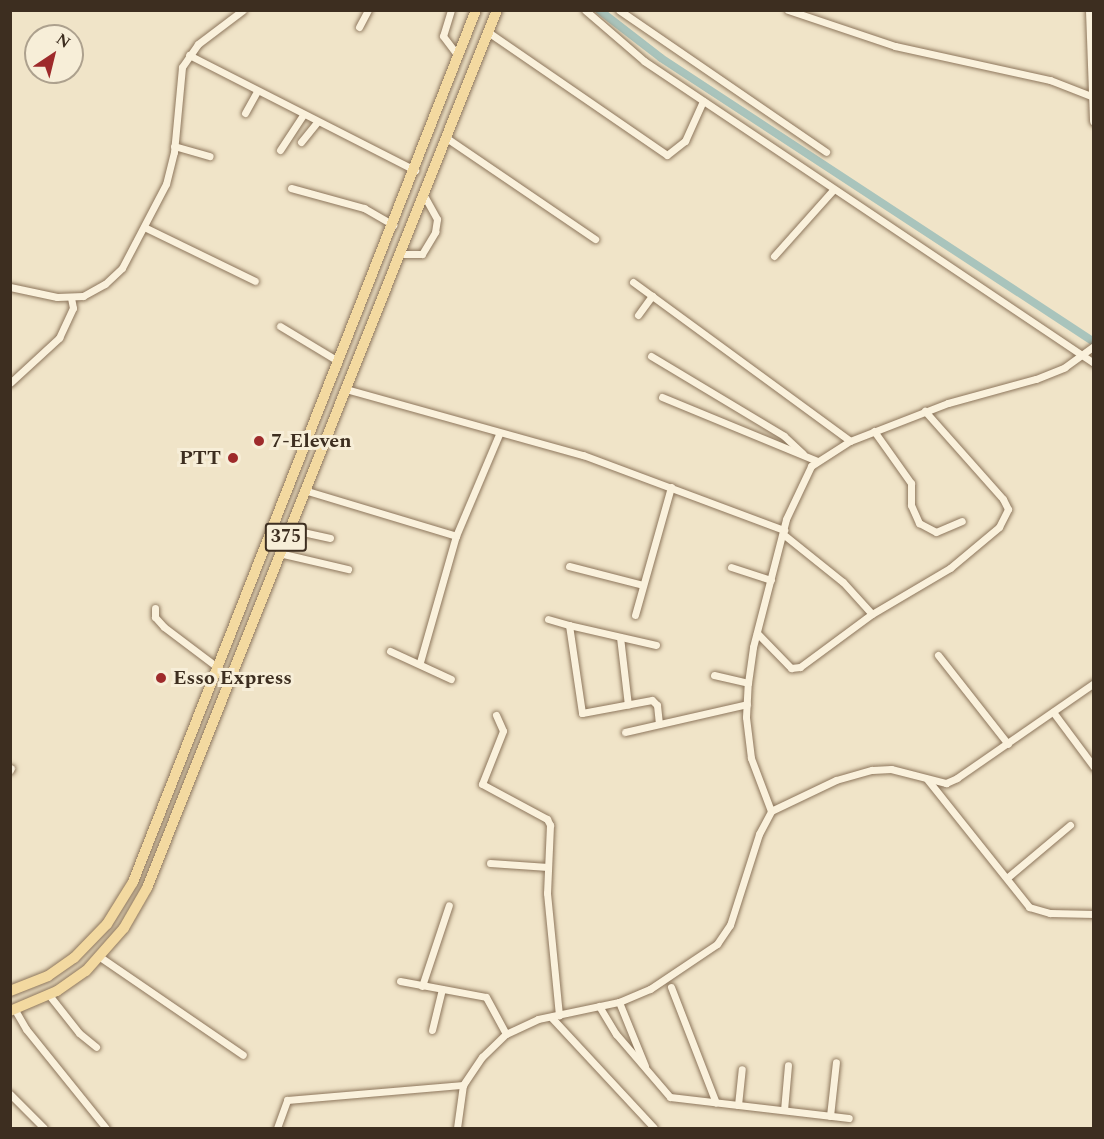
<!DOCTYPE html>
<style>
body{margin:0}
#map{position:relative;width:1104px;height:1139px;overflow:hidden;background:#f0e4c8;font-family:Spectral,serif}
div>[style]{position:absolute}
.canal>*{height:8px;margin:-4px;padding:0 4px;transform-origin:4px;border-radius:4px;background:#a9c4bc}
.roads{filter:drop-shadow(0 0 2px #8d765c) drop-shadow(0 0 2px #8d765c)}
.street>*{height:7px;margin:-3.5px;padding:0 3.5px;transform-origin:3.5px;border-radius:3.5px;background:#faf1dc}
.secondary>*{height:9px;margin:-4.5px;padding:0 4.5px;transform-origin:4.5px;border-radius:4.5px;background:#faf1dc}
.primary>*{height:10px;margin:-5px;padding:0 5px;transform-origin:5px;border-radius:5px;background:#f3d9a0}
.dots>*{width:16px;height:16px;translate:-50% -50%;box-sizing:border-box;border:3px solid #f7eed8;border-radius:50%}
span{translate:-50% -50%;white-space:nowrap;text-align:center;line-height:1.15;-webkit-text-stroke:6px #f7eed8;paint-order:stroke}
.shield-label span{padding:2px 4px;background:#f7eed8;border:2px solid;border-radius:4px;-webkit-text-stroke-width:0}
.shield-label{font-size:18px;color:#3d2e20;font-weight:700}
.poi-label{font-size:20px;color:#3d2e20;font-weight:700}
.left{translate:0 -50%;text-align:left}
.right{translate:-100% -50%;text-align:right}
.frame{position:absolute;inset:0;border:12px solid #3d2e20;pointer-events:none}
.north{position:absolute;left:24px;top:24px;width:60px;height:60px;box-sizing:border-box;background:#f7eed8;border:2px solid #ada18e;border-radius:50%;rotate:35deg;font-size:16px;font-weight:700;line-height:24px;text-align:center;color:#3d2e20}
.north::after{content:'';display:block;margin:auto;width:21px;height:27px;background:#9e2a2b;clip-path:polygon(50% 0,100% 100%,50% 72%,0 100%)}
</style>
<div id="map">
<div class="canal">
<i style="left:599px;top:10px;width:78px;rotate:37.7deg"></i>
<i style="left:661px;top:58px;width:518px;rotate:33.26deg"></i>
</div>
<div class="roads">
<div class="street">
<i style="left:451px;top:10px;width:27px;rotate:107deg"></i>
<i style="left:443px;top:36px;width:25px;rotate:53deg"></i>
<i style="left:585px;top:10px;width:78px;rotate:40.8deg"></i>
<i style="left:644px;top:61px;width:542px;rotate:33.87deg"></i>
<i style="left:619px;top:10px;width:251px;rotate:34.4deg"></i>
<i style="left:788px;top:10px;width:113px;rotate:18.6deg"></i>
<i style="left:895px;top:46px;width:159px;rotate:12.4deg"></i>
<i style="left:1050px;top:80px;width:44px;rotate:21.3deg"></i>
<i style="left:359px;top:27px;width:19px;rotate:-62deg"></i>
<i style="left:488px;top:32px;width:217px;rotate:34.5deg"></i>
<i style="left:667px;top:155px;width:23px;rotate:-38deg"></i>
<i style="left:685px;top:141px;width:44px;rotate:-65.8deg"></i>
<i style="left:189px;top:55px;width:254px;rotate:27deg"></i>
<i style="left:245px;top:113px;width:25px;rotate:-61deg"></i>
<i style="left:448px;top:139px;width:178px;rotate:34.2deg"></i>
<i style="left:301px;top:142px;width:26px;rotate:-51deg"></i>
<i style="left:174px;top:146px;width:37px;rotate:16deg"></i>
<i style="left:280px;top:150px;width:42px;rotate:-56.7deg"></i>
<i style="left:291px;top:188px;width:76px;rotate:15.3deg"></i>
<i style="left:364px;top:208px;width:34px;rotate:30deg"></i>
<i style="left:146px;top:228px;width:121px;rotate:25.9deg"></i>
<i style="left:401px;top:254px;width:21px"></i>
<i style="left:422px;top:254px;width:26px;rotate:-59deg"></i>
<i style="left:435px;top:232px;width:13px;rotate:-81deg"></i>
<i style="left:437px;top:219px;width:25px;rotate:-119deg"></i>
<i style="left:774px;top:256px;width:89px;rotate:-48.2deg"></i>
<i style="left:633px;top:282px;width:269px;rotate:36.2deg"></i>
<i style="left:10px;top:287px;width:48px;rotate:12deg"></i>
<i style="left:57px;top:297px;width:26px;rotate:-2deg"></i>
<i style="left:83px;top:296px;width:25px;rotate:-29deg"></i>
<i style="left:105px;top:284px;width:23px;rotate:-43deg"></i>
<i style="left:122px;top:268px;width:95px;rotate:-62.4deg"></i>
<i style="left:166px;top:184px;width:33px;rotate:-76deg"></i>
<i style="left:174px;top:152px;width:85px;rotate:-84.6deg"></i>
<i style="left:182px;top:67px;width:28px;rotate:-55deg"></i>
<i style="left:198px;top:44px;width:56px;rotate:-37.1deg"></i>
<i style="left:638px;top:315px;width:24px;rotate:-54deg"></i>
<i style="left:280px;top:326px;width:68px;rotate:31.1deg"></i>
<i style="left:651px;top:356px;width:155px;rotate:31deg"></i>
<i style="left:784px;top:436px;width:26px;rotate:43deg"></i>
<i style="left:10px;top:383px;width:67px;rotate:-42.6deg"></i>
<i style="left:59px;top:338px;width:33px;rotate:-65deg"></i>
<i style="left:73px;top:308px;width:10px;rotate:-101deg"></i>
<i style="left:346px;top:389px;width:246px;rotate:15.6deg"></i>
<i style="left:583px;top:455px;width:215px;rotate:20.5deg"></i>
<i style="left:662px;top:397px;width:168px;rotate:22.4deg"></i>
<i style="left:874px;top:431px;width:64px;rotate:54.6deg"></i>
<i style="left:911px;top:483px;width:22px;rotate:90deg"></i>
<i style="left:911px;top:505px;width:20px;rotate:66deg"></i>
<i style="left:919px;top:523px;width:19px;rotate:28deg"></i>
<i style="left:936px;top:532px;width:28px;rotate:-23deg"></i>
<i style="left:304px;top:490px;width:159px;rotate:16.8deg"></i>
<i style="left:289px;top:529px;width:42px;rotate:12.4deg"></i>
<i style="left:783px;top:534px;width:77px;rotate:38.7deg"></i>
<i style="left:843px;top:582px;width:43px;rotate:47.8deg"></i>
<i style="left:279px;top:553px;width:71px;rotate:13.1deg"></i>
<i style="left:569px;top:566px;width:76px;rotate:14.4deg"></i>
<i style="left:731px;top:567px;width:42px;rotate:18deg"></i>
<i style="left:155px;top:608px;width:9px;rotate:90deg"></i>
<i style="left:155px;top:617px;width:13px;rotate:48deg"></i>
<i style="left:164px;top:627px;width:66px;rotate:37deg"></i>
<i style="left:635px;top:615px;width:133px;rotate:-74.3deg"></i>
<i style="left:548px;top:619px;width:22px;rotate:16deg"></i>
<i style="left:757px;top:633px;width:49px;rotate:45.8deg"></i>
<i style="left:791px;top:668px;width:9px;rotate:-6deg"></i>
<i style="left:800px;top:667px;width:89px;rotate:-36.4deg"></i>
<i style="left:872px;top:614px;width:91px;rotate:-30.5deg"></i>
<i style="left:950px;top:568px;width:64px;rotate:-39.9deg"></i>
<i style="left:999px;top:527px;width:20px;rotate:-63deg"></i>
<i style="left:1008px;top:509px;width:11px;rotate:-117deg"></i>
<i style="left:1003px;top:499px;width:118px;rotate:-131.6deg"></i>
<i style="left:620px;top:637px;width:68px;rotate:83.3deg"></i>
<i style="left:656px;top:645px;width:89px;rotate:-167.1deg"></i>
<i style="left:569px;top:625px;width:89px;rotate:81.6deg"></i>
<i style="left:582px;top:713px;width:71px;rotate:-10.5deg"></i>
<i style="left:652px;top:700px;width:7px;rotate:45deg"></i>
<i style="left:657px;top:705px;width:19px;rotate:84deg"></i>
<i style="left:390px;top:651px;width:67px;rotate:24.7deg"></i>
<i style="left:938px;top:655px;width:113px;rotate:51.8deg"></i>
<i style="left:420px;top:662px;width:131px;rotate:-74.1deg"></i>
<i style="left:456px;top:536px;width:111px;rotate:-67.1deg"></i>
<i style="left:714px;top:675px;width:35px;rotate:13deg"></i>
<i style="left:1053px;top:712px;width:69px;rotate:53.3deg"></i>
<i style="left:496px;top:715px;width:17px;rotate:66deg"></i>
<i style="left:503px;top:731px;width:57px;rotate:111.6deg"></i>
<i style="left:482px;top:784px;width:74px;rotate:28.3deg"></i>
<i style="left:547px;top:819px;width:7px;rotate:63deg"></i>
<i style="left:550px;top:825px;width:68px;rotate:92.5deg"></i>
<i style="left:547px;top:893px;width:123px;rotate:84.4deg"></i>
<i style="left:625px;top:732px;width:125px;rotate:-12.9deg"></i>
<i style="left:10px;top:770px;width:2px;rotate:-63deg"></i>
<i style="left:927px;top:779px;width:164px;rotate:51.4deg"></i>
<i style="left:1029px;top:907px;width:22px;rotate:16deg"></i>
<i style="left:1050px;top:913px;width:44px;rotate:1.3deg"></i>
<i style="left:771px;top:811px;width:57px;rotate:-110.7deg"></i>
<i style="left:751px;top:758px;width:41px;rotate:-97deg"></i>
<i style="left:746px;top:717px;width:34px;rotate:-87deg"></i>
<i style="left:748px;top:683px;width:36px;rotate:-82deg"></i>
<i style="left:753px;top:647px;width:132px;rotate:-75.5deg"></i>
<i style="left:786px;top:519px;width:59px;rotate:-64.7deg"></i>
<i style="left:811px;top:466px;width:46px;rotate:-32.7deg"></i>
<i style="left:850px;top:441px;width:105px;rotate:-21.2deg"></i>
<i style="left:948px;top:403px;width:91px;rotate:-15.3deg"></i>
<i style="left:1036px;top:379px;width:31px;rotate:-22deg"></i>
<i style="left:1065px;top:367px;width:36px;rotate:-36deg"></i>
<i style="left:490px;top:863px;width:58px;rotate:3.9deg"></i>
<i style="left:1008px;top:877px;width:81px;rotate:-40deg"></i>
<i style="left:100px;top:957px;width:173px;rotate:34.4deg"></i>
<i style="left:400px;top:981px;width:87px;rotate:10.5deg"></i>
<i style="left:486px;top:997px;width:42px;rotate:61.6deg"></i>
<i style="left:422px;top:986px;width:85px;rotate:-71.6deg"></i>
<i style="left:671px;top:987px;width:124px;rotate:68.8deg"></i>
<i style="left:49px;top:995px;width:48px;rotate:51.7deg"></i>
<i style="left:79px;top:1033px;width:22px;rotate:39deg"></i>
<i style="left:619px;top:1002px;width:69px;rotate:67.9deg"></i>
<i style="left:599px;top:1006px;width:33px;rotate:59deg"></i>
<i style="left:616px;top:1034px;width:83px;rotate:49.4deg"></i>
<i style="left:670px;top:1097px;width:180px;rotate:6.7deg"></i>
<i style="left:15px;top:1010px;width:22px;rotate:60deg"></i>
<i style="left:26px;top:1029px;width:127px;rotate:51.1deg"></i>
<i style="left:551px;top:1017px;width:151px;rotate:47.1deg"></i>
<i style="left:432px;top:1030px;width:42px;rotate:-76.3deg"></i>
<i style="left:10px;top:1094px;width:48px;rotate:45deg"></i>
<i style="left:738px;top:1105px;width:36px;rotate:-84deg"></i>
<i style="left:784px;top:1110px;width:45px;rotate:-84.9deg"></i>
<i style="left:830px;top:1116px;width:54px;rotate:-83.7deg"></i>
<i style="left:277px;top:1128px;width:30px;rotate:-70deg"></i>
<i style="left:287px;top:1100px;width:177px;rotate:-4.9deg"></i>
<i style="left:457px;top:1128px;width:43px;rotate:-82.1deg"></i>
<i style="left:463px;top:1085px;width:34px;rotate:-56deg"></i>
<i style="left:482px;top:1057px;width:33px;rotate:-44deg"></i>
<i style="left:506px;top:1034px;width:35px;rotate:-25deg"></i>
<i style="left:538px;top:1019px;width:83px;rotate:-11.9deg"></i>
<i style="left:619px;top:1002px;width:34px;rotate:-23deg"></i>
<i style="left:650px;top:989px;width:81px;rotate:-33.9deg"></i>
<i style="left:717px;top:944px;width:23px;rotate:-56deg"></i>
<i style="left:730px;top:925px;width:96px;rotate:-72.3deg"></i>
<i style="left:759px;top:834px;width:26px;rotate:-62deg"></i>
<i style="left:771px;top:811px;width:72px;rotate:-25.5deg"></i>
<i style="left:836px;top:780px;width:37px;rotate:-16deg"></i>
<i style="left:872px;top:770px;width:19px;rotate:-3deg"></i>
<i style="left:891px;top:769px;width:57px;rotate:14.3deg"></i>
<i style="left:946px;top:783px;width:12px;rotate:-24deg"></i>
<i style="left:957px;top:778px;width:167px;rotate:-34.7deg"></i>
</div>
<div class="secondary">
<i style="left:1090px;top:10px;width:111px;rotate:87.9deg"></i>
</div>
<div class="primary">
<i style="left:10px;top:991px;width:41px;rotate:-21.5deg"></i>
<i style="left:48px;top:976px;width:32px;rotate:-35deg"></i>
<i style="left:74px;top:958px;width:47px;rotate:-45.9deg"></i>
<i style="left:107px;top:924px;width:49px;rotate:-58.2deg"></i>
<i style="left:133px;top:882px;width:937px;rotate:-68.53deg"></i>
<i style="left:10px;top:1011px;width:51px;rotate:-23.1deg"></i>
<i style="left:57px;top:991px;width:35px;rotate:-35deg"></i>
<i style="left:86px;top:971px;width:57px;rotate:-48.5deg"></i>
<i style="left:124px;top:928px;width:46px;rotate:-60.1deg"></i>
<i style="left:147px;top:888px;width:945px;rotate:-68.27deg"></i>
</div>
</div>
<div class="dots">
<i style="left:259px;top:441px;background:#9e2a2b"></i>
<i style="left:233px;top:458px;background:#9e2a2b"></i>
<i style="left:161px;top:678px;background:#9e2a2b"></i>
</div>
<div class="shield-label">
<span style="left:286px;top:537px">375</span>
</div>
<div class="poi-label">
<span class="left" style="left:271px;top:441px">7-Eleven</span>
<span class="right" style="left:221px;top:458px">PTT</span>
<span class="left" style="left:173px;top:678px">Esso Express</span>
</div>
<div class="frame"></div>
<div class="north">N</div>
</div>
